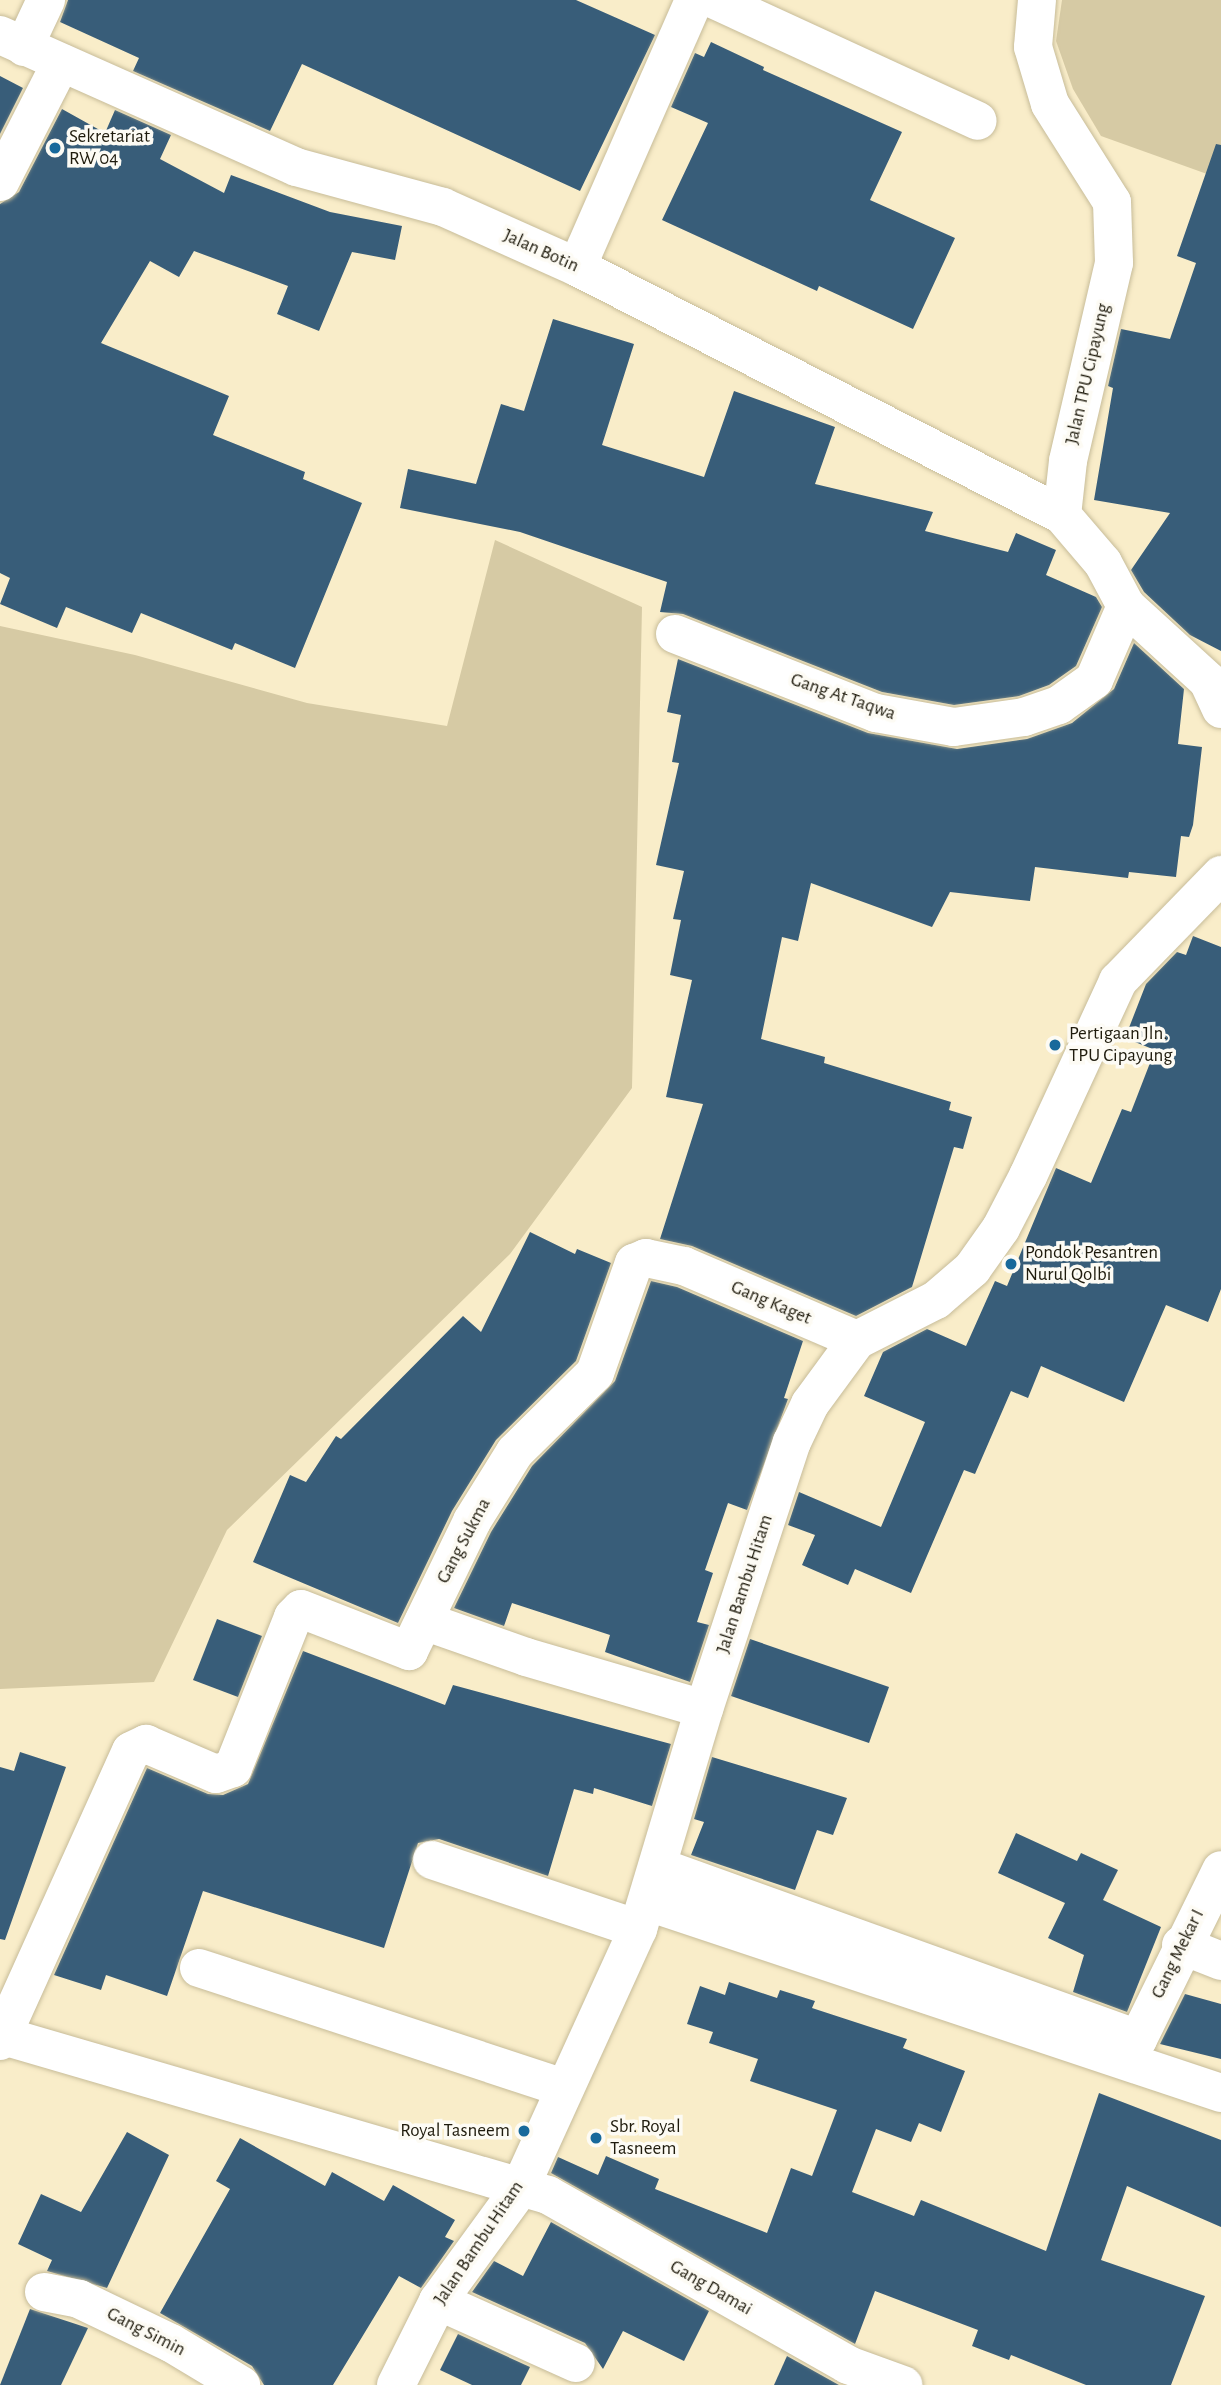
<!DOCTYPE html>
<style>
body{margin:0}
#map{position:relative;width:1221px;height:2385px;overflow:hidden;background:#f9edc9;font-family:"Alegreya Sans",sans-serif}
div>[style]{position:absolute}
.green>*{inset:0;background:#d6caa4}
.building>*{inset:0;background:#385d79}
.roads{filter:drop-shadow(0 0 2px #c7bc99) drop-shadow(0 0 2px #c7bc99)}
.minor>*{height:38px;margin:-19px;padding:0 19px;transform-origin:19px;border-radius:19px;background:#fff}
.dots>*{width:19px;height:19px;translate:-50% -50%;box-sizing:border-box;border:4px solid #fdfbf4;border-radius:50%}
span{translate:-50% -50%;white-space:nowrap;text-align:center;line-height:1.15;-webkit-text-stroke:7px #fdfbf4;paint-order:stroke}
.poi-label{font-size:19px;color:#1f1b0d}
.left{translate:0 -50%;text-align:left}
.right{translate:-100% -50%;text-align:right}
.street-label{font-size:19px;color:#1f1b0d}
</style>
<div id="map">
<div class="green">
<i style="clip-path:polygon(1062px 0,1221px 0,1221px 179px,1101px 136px,1073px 89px,1056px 41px)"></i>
<i style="clip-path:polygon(495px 540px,642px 607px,632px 1088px,510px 1254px,227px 1530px,154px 1682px,0 1689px,0 626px,135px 655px,307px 703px,447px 726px)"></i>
</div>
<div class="building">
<i style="clip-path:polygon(68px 0,576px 0,655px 35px,580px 191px,302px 64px,270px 131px,133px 71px,139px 58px,60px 22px)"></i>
<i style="clip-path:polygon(711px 42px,764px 67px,763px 70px,902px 132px,870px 200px,955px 238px,913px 329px,819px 286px,817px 291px,662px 220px,708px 123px,671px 107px,695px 53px,704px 57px)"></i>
<i style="clip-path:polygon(0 76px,23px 88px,0 134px)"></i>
<i style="clip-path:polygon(62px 109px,105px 133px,115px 110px,171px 135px,160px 159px,224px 193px,231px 175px,330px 212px,402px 226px,395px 260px,352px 252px,319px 331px,277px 314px,288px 286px,194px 251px,179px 277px,150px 261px,101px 343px,229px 396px,213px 435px,305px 472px,303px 479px,362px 503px,295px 668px,235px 643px,232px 650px,141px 613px,132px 633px,66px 607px,57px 628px,0 604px,10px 578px,0 573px,0 204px,19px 192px)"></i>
<i style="clip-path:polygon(1216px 144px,1221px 145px,1221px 651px,1190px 635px,1144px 592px,1131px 570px,1170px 513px,1094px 500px,1113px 388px,1108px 386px,1121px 329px,1170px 339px,1196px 263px,1177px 256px)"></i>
<i style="clip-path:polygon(553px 319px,634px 344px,602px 445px,704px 477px,734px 391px,835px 427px,815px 484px,933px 512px,925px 531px,1008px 552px,1016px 533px,1056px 550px,1046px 575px,1096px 597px,1102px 607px,1076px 666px,1049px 685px,1019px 696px,954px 705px,882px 692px,683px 614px,660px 612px,667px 582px,520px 532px,400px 508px,408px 469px,476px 484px,501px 404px,524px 411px)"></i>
<i style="clip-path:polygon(1134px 643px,1184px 689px,1178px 744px,1202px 747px,1193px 825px,1189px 837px,1181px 836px,1176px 877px,1129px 872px,1128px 878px,1035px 867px,1030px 901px,950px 892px,932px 927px,811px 883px,798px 941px,782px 937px,761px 1039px,825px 1057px,824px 1063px,951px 1102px,949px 1110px,972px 1117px,963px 1149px,954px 1147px,912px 1287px,856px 1316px,692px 1246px,660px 1239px,703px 1104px,666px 1097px,692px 980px,670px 975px,681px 920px,673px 919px,684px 871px,656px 865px,679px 763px,672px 762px,681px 715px,667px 712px,678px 659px,868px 733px,957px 749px,1027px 739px,1072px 723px,1114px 689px)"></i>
<i style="clip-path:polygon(1193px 936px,1221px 947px,1221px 1289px,1208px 1322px,1166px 1305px,1124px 1402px,1041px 1366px,1028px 1398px,1011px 1391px,975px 1474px,964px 1470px,911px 1593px,855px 1569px,848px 1585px,802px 1565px,815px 1535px,788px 1525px,799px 1492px,881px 1527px,925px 1422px,864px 1396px,883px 1352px,927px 1329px,966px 1346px,995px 1281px,1007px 1286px,1056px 1168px,1091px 1183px,1122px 1109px,1131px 1112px,1155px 1050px,1125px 1038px,1146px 984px,1177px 952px,1186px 955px)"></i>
<i style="clip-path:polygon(530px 1232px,575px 1254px,577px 1249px,611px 1263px,576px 1361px,496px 1440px,452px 1511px,398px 1623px,253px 1562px,290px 1475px,306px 1482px,336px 1436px,341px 1439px,463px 1316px,481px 1332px)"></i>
<i style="clip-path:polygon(651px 1281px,677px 1287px,803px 1341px,784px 1398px,788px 1399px,747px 1510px,728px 1503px,705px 1570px,713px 1573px,697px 1622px,709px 1625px,690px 1682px,605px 1652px,610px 1635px,512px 1603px,504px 1626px,454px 1608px,491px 1532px,532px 1466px,615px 1381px)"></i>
<i style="clip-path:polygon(217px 1619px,262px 1636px,238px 1697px,193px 1680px)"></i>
<i style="clip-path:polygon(750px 1639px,889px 1687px,869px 1743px,731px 1696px)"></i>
<i style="clip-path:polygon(303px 1651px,445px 1705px,453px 1685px,671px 1744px,652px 1806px,594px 1788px,593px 1794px,574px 1789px,548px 1876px,439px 1839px,418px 1843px,384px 1948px,203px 1891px,167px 1996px,106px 1975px,101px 1990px,54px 1975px,147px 1768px,208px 1794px,223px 1795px,248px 1784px)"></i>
<i style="clip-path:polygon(20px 1752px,66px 1767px,5px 1940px,0 1939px,0 1767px,14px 1771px)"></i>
<i style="clip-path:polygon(712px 1757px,847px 1798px,833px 1835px,817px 1830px,795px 1890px,691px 1855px,704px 1822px,694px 1819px)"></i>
<i style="clip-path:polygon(1016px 1833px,1077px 1861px,1081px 1853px,1118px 1870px,1103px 1900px,1161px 1927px,1127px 2012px,1073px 1992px,1084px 1955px,1048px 1938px,1065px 1903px,998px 1873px)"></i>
<i style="clip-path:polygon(729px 1982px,777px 1998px,780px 1990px,815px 2001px,812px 2008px,907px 2039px,903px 2048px,965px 2071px,941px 2132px,919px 2123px,911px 2142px,876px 2129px,852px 2192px,914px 2216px,921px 2200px,1046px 2251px,1099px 2093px,1221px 2140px,1221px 2227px,1127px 2186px,1101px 2260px,1205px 2296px,1171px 2385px,1086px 2385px,1011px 2355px,1009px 2360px,972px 2346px,978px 2330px,875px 2291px,855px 2344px,551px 2173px,558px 2157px,598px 2175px,606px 2156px,659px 2179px,655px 2189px,767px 2233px,791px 2168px,812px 2176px,837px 2110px,750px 2081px,758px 2059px,709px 2043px,713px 2032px,687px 2024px,700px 1986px,725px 1995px)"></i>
<i style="clip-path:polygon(1185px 1994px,1221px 2004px,1221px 2059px,1160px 2044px)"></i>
<i style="clip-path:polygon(127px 2132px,169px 2155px,107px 2288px,47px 2271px,52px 2260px,18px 2244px,41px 2194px,81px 2212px)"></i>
<i style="clip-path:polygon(240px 2138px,325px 2186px,332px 2172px,384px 2201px,393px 2185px,455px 2220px,445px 2237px,454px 2241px,421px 2288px,399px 2276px,333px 2385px,264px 2385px,252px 2366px,160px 2313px,230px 2189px,216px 2181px)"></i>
<i style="clip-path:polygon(551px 2222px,709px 2311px,684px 2361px,623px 2331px,603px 2369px,585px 2343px,472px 2292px,494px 2261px,523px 2276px)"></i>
<i style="clip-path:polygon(30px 2309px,88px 2328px,61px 2385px,0 2385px)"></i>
<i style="clip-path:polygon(458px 2334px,530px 2367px,521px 2385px,472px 2385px,440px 2370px)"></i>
<i style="clip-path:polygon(787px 2356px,839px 2385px,774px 2385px)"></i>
</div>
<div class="roads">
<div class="minor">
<i style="left:715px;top:0;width:289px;rotate:24.7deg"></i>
<i style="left:1037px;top:0;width:47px;rotate:94.9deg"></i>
<i style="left:1033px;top:47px;width:59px;rotate:73.4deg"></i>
<i style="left:1050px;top:104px;width:116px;rotate:57.7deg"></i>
<i style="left:1112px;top:202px;width:61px;rotate:88.1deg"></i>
<i style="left:1114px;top:263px;width:203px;rotate:103.1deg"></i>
<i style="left:1068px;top:461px;width:54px;rotate:96.3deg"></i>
<i style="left:1062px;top:515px;width:63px;rotate:49.5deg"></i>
<i style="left:1103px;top:563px;width:49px;rotate:61.9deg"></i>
<i style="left:1126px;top:606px;width:111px;rotate:42.4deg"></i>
<i style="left:1208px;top:681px;width:31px;rotate:65deg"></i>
<i style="left:0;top:35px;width:324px;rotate:24deg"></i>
<i style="left:296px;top:167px;width:152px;rotate:15.2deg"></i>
<i style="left:443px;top:207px;width:147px;rotate:24.1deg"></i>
<i style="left:577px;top:267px;width:545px;rotate:27.08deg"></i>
<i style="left:24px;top:47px;width:52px;rotate:-64.9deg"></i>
<i style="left:0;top:182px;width:134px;rotate:-62.9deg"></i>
<i style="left:577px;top:267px;width:292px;rotate:-66.3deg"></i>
<i style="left:675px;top:634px;width:216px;rotate:21.5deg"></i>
<i style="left:876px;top:713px;width:79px;rotate:10.2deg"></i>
<i style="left:954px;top:727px;width:71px;rotate:-8.1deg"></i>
<i style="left:1024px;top:717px;width:37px;rotate:-19deg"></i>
<i style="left:1059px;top:705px;width:43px;rotate:-35.5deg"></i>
<i style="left:1094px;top:680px;width:81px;rotate:-66.6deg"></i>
<i style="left:424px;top:1621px;width:108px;rotate:19.4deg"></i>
<i style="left:526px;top:1657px;width:185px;rotate:16.3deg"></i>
<i style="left:432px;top:1860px;width:217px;rotate:18.5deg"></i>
<i style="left:659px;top:1867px;width:509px;rotate:19.75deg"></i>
<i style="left:1138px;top:2039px;width:188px;rotate:-63.8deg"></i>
<i style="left:648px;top:1902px;width:604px;rotate:18.43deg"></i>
<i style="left:1181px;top:1945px;width:43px;rotate:21.8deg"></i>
<i style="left:199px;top:1968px;width:385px;rotate:18.2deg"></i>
<i style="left:0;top:2035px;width:571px;rotate:16.28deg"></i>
<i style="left:548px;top:2195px;width:345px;rotate:29.5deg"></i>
<i style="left:848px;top:2365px;width:59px;rotate:20deg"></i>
<i style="left:0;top:2041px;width:318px;rotate:-65.7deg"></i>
<i style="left:131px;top:1751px;width:17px;rotate:-25deg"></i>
<i style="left:146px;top:1744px;width:76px;rotate:23.2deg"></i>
<i style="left:216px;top:1774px;width:18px;rotate:-19deg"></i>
<i style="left:233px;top:1768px;width:162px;rotate:-68.3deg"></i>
<i style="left:293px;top:1617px;width:11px;rotate:-45deg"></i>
<i style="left:301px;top:1609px;width:116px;rotate:21.3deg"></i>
<i style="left:409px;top:1651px;width:144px;rotate:-64.1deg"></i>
<i style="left:472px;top:1521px;width:81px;rotate:-58.1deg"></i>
<i style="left:515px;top:1452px;width:112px;rotate:-44.6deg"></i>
<i style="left:595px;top:1373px;width:117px;rotate:-70.5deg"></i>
<i style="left:634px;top:1263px;width:13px;rotate:-23deg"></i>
<i style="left:646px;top:1258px;width:39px;rotate:12deg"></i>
<i style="left:684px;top:1266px;width:188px;rotate:23.2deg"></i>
<i style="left:44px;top:2292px;width:36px;rotate:11deg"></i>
<i style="left:79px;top:2299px;width:102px;rotate:25.6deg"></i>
<i style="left:171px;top:2343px;width:82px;rotate:31deg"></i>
<i style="left:438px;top:2301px;width:151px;rotate:24.2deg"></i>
<i style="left:396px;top:2385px;width:94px;rotate:-63.4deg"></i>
<i style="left:438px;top:2301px;width:137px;rotate:-53.9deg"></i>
<i style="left:519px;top:2190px;width:287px;rotate:-65.5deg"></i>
<i style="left:638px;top:1929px;width:230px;rotate:-73.3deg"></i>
<i style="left:704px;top:1709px;width:281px;rotate:-71.8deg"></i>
<i style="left:792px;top:1442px;width:42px;rotate:-64.7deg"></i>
<i style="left:810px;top:1404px;width:79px;rotate:-53.7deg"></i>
<i style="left:857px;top:1340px;width:89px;rotate:-26.9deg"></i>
<i style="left:936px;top:1300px;width:48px;rotate:-40.7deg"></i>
<i style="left:972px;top:1269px;width:50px;rotate:-54.7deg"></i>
<i style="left:1001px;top:1228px;width:59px;rotate:-62.6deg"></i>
<i style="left:1028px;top:1176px;width:215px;rotate:-65.2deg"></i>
<i style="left:1118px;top:981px;width:148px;rotate:-45.8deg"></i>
</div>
</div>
<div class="dots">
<i style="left:55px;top:148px;background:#18699b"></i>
<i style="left:1055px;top:1045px;background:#18699b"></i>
<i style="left:1011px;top:1264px;background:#18699b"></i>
<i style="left:524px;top:2131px;background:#18699b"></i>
<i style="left:596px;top:2138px;background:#18699b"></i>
</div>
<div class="poi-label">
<span class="left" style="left:69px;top:148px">Sekretariat<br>RW 04</span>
<span class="left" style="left:1069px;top:1045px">Pertigaan Jln.<br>TPU Cipayung</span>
<span class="left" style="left:1025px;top:1264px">Pondok Pesantren<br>Nurul Qolbi</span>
<span class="left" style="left:610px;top:2138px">Sbr. Royal<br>Tasneem</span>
<span class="right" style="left:510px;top:2131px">Royal Tasneem</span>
</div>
<div class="street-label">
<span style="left:541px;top:251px;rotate:24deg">Jalan Botin</span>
<span style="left:1088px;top:374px;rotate:-77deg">Jalan TPU Cipayung</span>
<span style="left:843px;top:697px;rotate:19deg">Gang At Taqwa</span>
<span style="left:771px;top:1303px;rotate:23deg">Gang Kaget</span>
<span style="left:464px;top:1541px;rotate:-62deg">Gang Sukma</span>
<span style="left:745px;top:1584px;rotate:-72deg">Jalan Bambu Hitam</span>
<span style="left:1178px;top:1954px;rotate:-64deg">Gang Mekar I</span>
<span style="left:479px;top:2243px;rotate:-56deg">Jalan Bambu Hitam</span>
<span style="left:711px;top:2288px;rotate:30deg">Gang Damai</span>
<span style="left:146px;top:2332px;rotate:27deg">Gang Simin</span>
</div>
</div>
